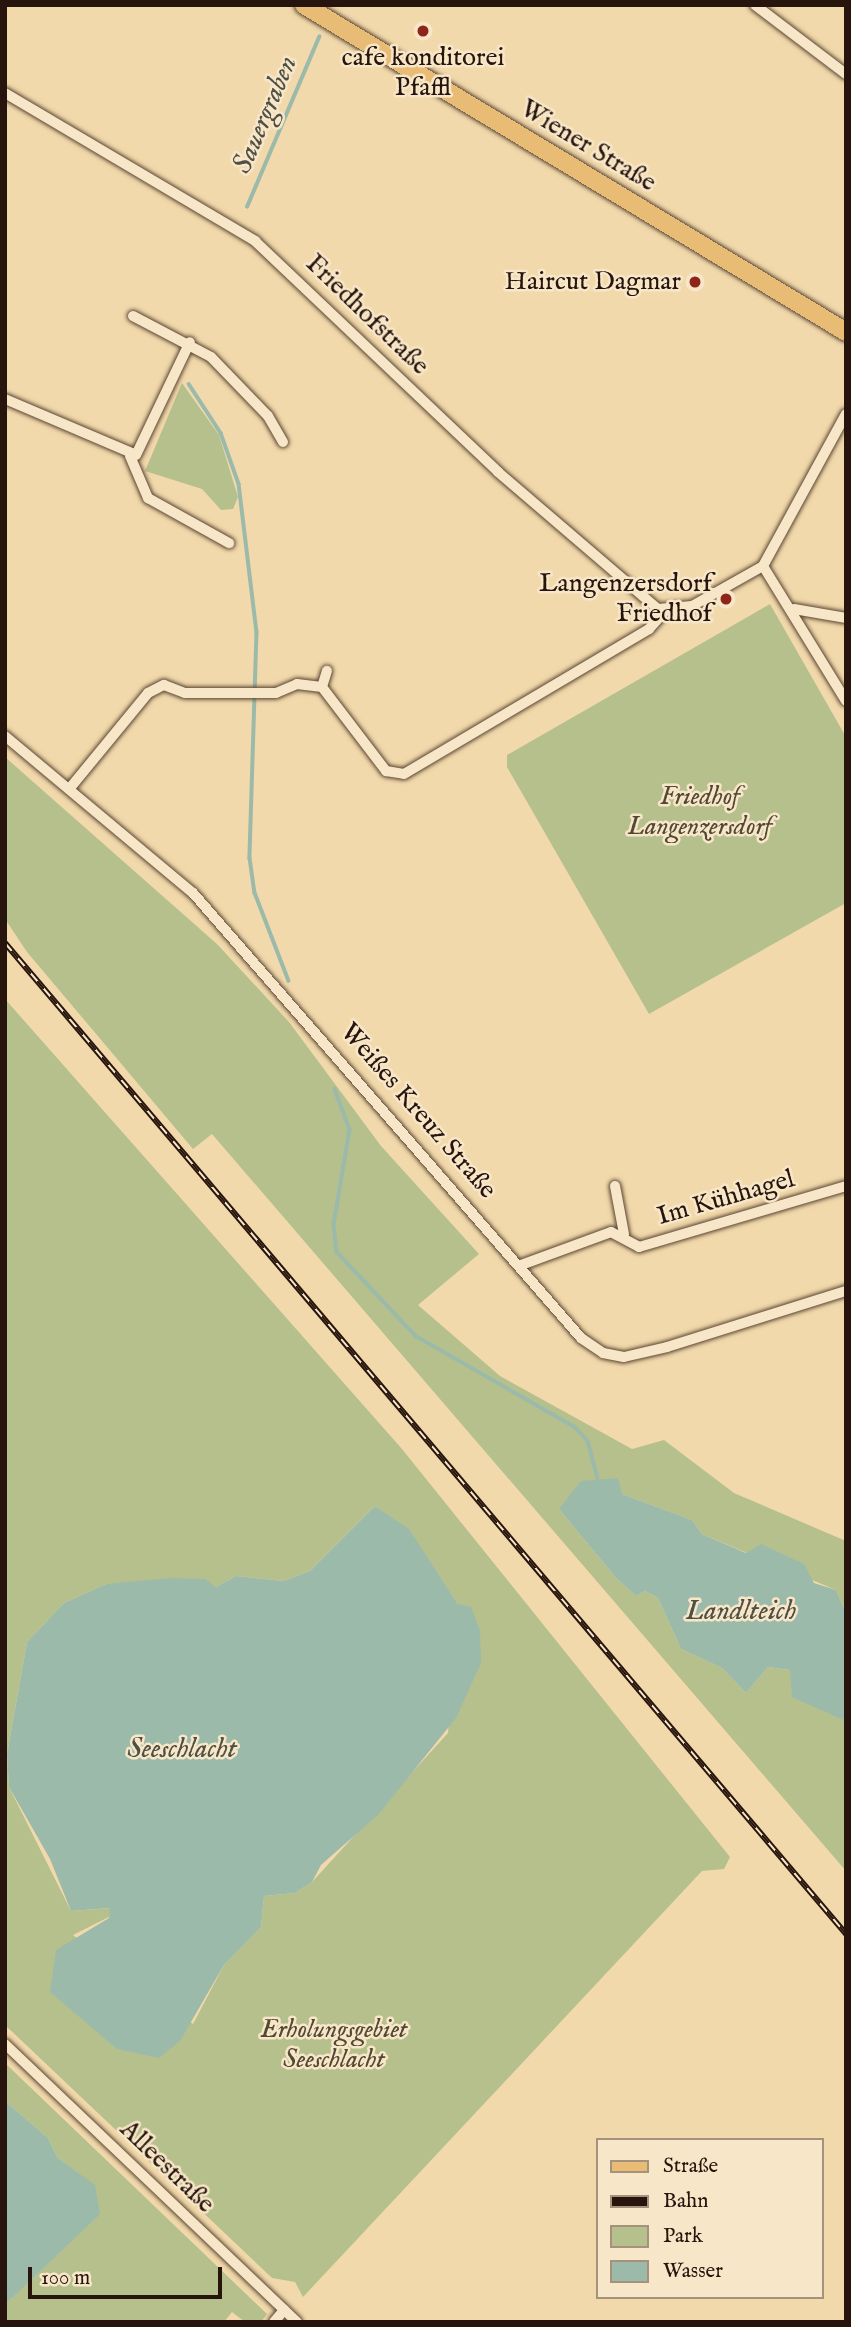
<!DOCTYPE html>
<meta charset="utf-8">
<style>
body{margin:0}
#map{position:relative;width:851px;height:2327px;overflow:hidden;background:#f2d9ab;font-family:"IM FELL English",serif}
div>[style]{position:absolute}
.green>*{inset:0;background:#b6c08d}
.water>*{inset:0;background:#9bbaaa}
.stream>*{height:3.5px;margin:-1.75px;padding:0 1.75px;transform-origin:1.75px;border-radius:1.75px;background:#9bbaaa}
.roads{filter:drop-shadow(0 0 2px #5a4634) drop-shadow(0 0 2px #5a4634)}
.minor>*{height:10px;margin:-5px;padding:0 5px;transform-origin:5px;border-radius:5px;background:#f7e6c8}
.primary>*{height:18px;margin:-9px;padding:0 9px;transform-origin:9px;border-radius:9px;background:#e9bc76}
.rail>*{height:6px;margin-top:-3px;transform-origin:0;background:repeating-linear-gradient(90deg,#f7e6c8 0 10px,#27150d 0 20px);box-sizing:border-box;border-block:2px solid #27150d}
.dots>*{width:19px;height:19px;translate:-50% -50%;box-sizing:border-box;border:4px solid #f7e6c8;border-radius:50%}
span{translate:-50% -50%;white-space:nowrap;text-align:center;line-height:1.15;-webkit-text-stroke:5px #f7e6c8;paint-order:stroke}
.poi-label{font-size:26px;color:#27150d}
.right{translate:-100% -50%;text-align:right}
.street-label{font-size:26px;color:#27150d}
.park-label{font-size:26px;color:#524833;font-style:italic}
.water-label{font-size:28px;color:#504f44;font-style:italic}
.frame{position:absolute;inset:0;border:7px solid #27150d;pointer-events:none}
.legend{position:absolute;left:596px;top:2138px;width:228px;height:161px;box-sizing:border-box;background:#f7e6c8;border:2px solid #a4927d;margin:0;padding:9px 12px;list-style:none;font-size:21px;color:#27150d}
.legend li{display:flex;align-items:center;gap:14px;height:35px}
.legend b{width:35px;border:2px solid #a4927d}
.scale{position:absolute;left:28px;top:2267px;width:194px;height:32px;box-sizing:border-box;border:4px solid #27150d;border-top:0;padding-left:9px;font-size:21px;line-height:24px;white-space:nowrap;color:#27150d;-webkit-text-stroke:5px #f7e6c8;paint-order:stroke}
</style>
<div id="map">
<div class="green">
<i style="clip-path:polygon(182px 383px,219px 435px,238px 497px,233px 509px,221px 510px,202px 489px,145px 471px)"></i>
<i style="clip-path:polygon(770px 604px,846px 737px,846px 903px,649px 1014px,507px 767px,507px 755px)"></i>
<i style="clip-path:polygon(5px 757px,217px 944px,289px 1022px,381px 1146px,479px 1254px,418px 1305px,500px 1376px,632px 1449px,664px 1440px,734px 1493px,846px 1541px,846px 1613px,836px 1590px,702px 1534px,692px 1520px,622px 1494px,559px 1509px,616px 1578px,636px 1596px,645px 1591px,658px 1598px,681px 1649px,722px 1668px,746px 1693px,768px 1667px,790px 1670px,846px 1721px,846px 1871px,212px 1134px,193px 1149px,27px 952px,5px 919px)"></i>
<i style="clip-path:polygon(evenodd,5px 999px,402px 1449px,730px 1857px,724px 1869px,702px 1871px,303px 2297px,295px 2282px,272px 2278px,5px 2025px,5px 999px,375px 1506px,409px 1530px,458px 1604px,448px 1733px,312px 1882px,295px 1893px,264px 1896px,261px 1927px,224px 1965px,193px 2024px,73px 1935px,109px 1917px,111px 1908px,71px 1911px,9px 1787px,7px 1754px,27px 1642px,64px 1603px,106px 1584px,216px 1587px,236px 1576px,284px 1581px,310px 1571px,375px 1506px)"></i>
<i style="clip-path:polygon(5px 2063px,267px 2314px,261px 2322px,245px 2322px,232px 2312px,224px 2322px,5px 2322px,5px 2305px,99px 2214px,94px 2185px,58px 2158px,48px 2138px,5px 2101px)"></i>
</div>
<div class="water">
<i style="clip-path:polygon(618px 1478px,622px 1494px,692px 1520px,702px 1534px,746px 1553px,761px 1544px,804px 1564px,814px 1583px,836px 1590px,846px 1613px,846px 1721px,792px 1697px,790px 1670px,768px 1667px,746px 1693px,722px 1668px,681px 1649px,658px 1598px,645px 1591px,636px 1596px,616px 1578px,559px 1509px,581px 1481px)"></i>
<i style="clip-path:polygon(375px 1506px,409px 1529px,458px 1604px,471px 1607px,480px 1631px,481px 1663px,456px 1718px,378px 1815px,321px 1865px,312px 1882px,295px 1893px,264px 1896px,261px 1927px,224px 1965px,180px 2041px,159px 2058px,117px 2049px,50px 1992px,56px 1950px,109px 1918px,110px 1908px,71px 1911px,50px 1859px,9px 1787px,7px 1754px,27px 1642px,64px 1603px,106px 1584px,171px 1578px,205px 1579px,216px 1587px,236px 1576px,284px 1581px,310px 1571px)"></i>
<i style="clip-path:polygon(5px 2101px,48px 2138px,58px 2158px,95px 2185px,100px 2214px,5px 2305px)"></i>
</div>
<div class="stream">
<i style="left:247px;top:207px;width:185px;rotate:-67deg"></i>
<i style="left:189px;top:384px;width:59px;rotate:56.9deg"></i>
<i style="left:221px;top:433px;width:54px;rotate:70.6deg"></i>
<i style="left:239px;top:484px;width:149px;rotate:83.1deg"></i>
<i style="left:257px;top:632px;width:226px;rotate:91.8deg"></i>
<i style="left:250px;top:858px;width:35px;rotate:82deg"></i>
<i style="left:255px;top:893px;width:94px;rotate:68.9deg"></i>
<i style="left:335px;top:1089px;width:44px;rotate:69.9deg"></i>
<i style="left:350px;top:1130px;width:96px;rotate:99.6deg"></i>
<i style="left:334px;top:1225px;width:27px;rotate:84deg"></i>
<i style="left:337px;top:1252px;width:115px;rotate:46.8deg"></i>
<i style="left:416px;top:1336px;width:183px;rotate:29.8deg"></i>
<i style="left:575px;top:1427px;width:19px;rotate:47deg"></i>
<i style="left:588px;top:1441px;width:38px;rotate:75deg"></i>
</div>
<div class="roads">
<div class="minor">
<i style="left:755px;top:5px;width:114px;rotate:37.2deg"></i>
<i style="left:5px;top:93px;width:291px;rotate:30.6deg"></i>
<i style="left:255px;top:241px;width:335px;rotate:43.5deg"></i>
<i style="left:498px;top:472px;width:211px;rotate:40.6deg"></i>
<i style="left:658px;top:609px;width:34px;rotate:-5deg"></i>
<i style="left:692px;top:606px;width:81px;rotate:-29.4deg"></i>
<i style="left:763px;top:566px;width:173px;rotate:-61.4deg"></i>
<i style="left:133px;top:316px;width:88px;rotate:27.7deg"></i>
<i style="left:211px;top:357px;width:82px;rotate:46deg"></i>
<i style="left:268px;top:416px;width:30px;rotate:60deg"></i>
<i style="left:5px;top:399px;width:142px;rotate:23.1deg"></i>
<i style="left:136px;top:455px;width:125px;rotate:-64.5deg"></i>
<i style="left:130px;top:456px;width:46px;rotate:66.8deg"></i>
<i style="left:148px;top:498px;width:93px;rotate:29.1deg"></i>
<i style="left:763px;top:566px;width:158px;rotate:58.4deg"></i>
<i style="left:794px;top:609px;width:53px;rotate:9.8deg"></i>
<i style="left:322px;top:687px;width:17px;rotate:-73deg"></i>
<i style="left:5px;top:736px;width:245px;rotate:39.9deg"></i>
<i style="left:193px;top:893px;width:590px;rotate:48.91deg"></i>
<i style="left:581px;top:1338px;width:27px;rotate:34deg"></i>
<i style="left:603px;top:1353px;width:21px;rotate:11deg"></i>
<i style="left:624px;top:1357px;width:44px;rotate:-13.1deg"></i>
<i style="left:667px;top:1347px;width:188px;rotate:-17.4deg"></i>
<i style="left:70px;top:788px;width:123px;rotate:-50.6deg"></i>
<i style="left:148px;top:693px;width:18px;rotate:-27deg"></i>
<i style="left:164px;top:685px;width:22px;rotate:21deg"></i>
<i style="left:185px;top:693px;width:91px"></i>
<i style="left:276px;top:693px;width:23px;rotate:-23deg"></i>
<i style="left:297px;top:684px;width:25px;rotate:7deg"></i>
<i style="left:322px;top:687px;width:106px;rotate:52.7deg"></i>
<i style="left:386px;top:771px;width:18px;rotate:9deg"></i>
<i style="left:404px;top:774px;width:285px;rotate:-30.6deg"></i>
<i style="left:649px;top:629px;width:24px;rotate:-48deg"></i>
<i style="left:615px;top:1186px;width:49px;rotate:79.4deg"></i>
<i style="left:521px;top:1265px;width:96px;rotate:-20.1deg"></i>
<i style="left:611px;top:1232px;width:32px;rotate:28deg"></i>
<i style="left:639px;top:1247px;width:216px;rotate:-16.4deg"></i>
<i style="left:5px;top:2044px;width:403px;rotate:43.6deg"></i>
<i style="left:274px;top:2322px;width:16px;rotate:-50deg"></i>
</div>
<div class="primary">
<i style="left:304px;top:5px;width:633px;rotate:31.1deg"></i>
</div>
</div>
<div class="rail">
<i style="left:5px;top:943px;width:1300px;rotate:49.68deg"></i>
</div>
<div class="dots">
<i style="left:423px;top:31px;background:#8f2418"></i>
<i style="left:695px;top:282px;background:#8f2418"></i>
<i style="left:726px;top:599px;background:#8f2418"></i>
</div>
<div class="poi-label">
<span style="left:423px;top:73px">cafe konditorei<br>Pfaffl</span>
<span class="right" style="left:681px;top:282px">Haircut Dagmar</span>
<span class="right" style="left:712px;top:599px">Langenzersdorf<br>Friedhof</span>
</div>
<div class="street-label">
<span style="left:588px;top:146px;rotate:31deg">Wiener Straße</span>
<span style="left:367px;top:315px;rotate:44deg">Friedhofstraße</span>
<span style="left:418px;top:1111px;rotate:49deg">Weißes Kreuz Straße</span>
<span style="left:726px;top:1198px;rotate:-16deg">Im Kühhagel</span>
<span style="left:167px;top:2167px;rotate:44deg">Alleestraße</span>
</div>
<div class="park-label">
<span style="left:700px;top:812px">Friedhof<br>Langenzersdorf</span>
<span style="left:334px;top:2045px">Erholungsgebiet<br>Seeschlacht</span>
</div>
<div class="water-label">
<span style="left:266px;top:115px;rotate:-67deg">Sauergraben</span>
<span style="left:741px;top:1612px">Landlteich</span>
<span style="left:182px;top:1750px">Seeschlacht</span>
</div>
<div class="frame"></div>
<ul class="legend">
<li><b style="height:9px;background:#e9bc76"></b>Straße</li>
<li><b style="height:9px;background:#27150d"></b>Bahn</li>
<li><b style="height:19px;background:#b6c08d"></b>Park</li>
<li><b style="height:19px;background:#9bbaaa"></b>Wasser</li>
</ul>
<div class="scale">100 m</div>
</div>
